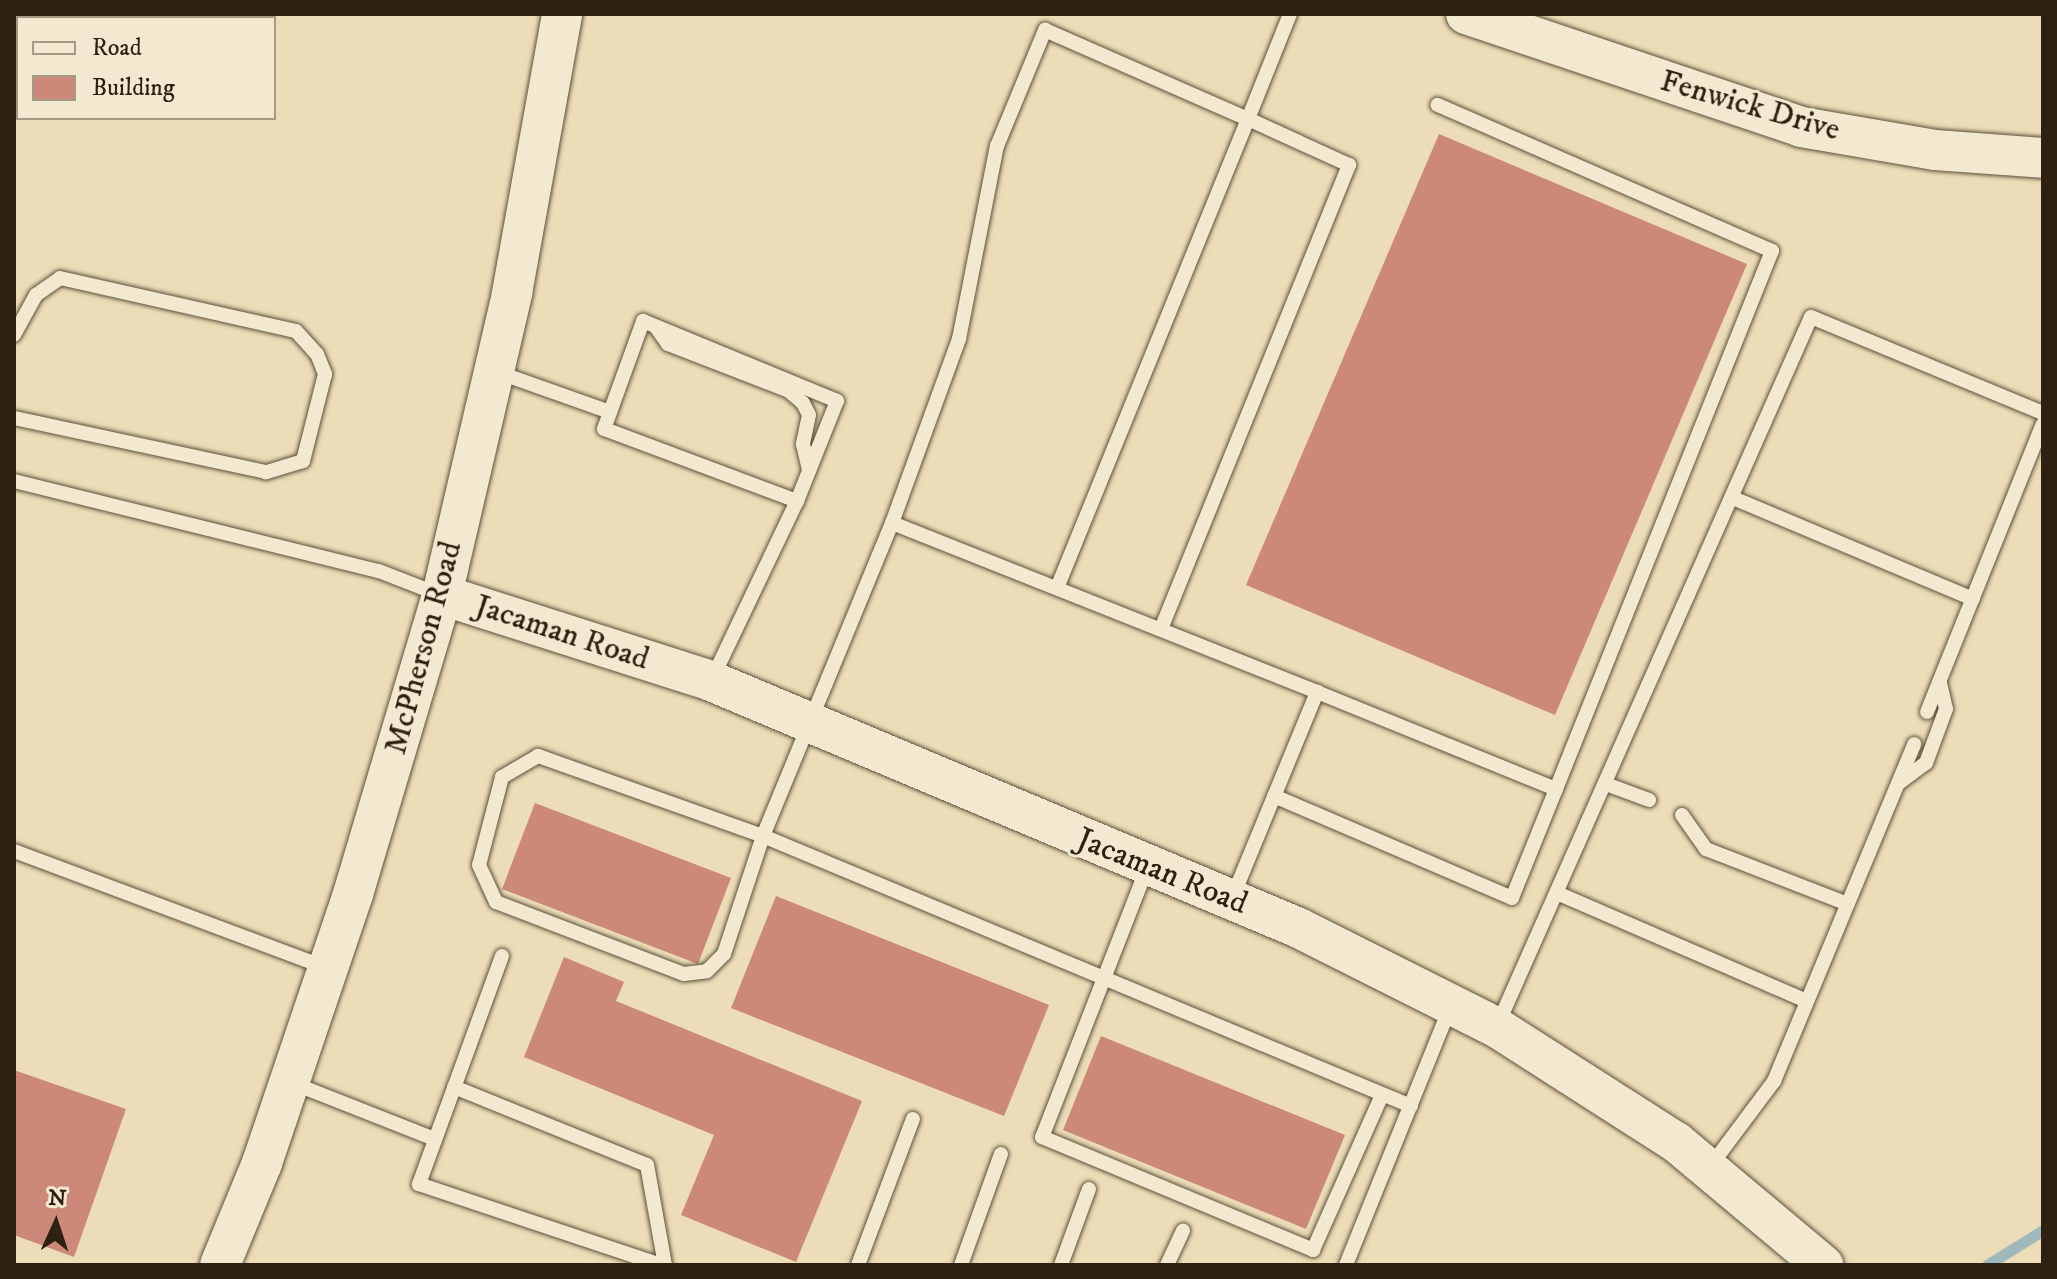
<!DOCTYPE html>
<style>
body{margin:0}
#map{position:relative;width:2057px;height:1279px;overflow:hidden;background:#ecddb8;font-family:"IM FELL DW Pica",serif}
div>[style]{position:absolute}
.stream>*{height:11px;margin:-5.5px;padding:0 5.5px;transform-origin:5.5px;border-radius:5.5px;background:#9fb8bb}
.building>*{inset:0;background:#cc8878}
.roads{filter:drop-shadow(0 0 2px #5e503b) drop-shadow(0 0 2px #5e503b)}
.lane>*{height:14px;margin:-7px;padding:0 7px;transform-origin:7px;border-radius:7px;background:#f3e9d1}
.secondary>*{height:40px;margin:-20px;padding:0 20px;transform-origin:20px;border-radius:20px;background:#f3e9d1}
span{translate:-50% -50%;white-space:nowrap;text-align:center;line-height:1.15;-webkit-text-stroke:6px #f3e9d1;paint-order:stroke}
.street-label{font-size:32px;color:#2e2111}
.frame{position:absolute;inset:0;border:16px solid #2e2111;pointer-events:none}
.legend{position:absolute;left:16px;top:16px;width:260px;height:104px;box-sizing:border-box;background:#f3e9d1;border:2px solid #a49984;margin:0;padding:10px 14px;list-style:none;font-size:24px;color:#2e2111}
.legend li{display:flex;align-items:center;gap:16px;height:40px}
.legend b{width:40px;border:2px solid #a49984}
.north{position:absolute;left:16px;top:1183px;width:80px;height:80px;-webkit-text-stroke:6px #f3e9d1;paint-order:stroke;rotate:3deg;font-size:22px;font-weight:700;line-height:32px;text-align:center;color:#2e2111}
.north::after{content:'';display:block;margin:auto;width:28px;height:36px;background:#2e2111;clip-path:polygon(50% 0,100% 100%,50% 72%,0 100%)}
</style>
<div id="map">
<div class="stream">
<i style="left:1987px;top:1265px;width:66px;rotate:-32deg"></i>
</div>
<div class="building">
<i style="clip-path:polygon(1439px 134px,1747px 264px,1555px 715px,1246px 585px)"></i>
<i style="clip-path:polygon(535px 803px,731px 878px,698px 964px,502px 889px)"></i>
<i style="clip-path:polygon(776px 896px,1049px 1005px,1004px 1116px,731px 1008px)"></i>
<i style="clip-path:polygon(564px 957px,624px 982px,616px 1001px,862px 1101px,796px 1262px,681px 1215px,714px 1135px,524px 1057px)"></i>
<i style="clip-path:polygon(1101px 1036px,1345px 1135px,1306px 1229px,1063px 1130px)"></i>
<i style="clip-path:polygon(14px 1070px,126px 1109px,74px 1257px,14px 1235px)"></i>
</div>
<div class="roads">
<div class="lane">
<i style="left:656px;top:327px;width:21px;rotate:55deg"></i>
<i style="left:668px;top:344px;width:130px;rotate:21.2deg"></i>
<i style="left:789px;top:391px;width:18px;rotate:41deg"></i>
<i style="left:803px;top:403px;width:13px;rotate:63deg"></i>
<i style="left:809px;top:415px;width:30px;rotate:102deg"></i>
<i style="left:803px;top:444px;width:27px;rotate:77deg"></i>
<i style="left:14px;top:335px;width:46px;rotate:-61.2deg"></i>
<i style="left:36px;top:295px;width:29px;rotate:-35deg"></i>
<i style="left:60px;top:278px;width:242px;rotate:12.7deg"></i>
<i style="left:296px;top:331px;width:31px;rotate:48deg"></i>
<i style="left:317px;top:354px;width:22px;rotate:68deg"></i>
<i style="left:325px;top:374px;width:90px;rotate:104.2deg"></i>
<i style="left:303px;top:461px;width:39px;rotate:163deg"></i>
<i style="left:266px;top:472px;width:258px;rotate:-167.9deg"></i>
<i style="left:497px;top:372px;width:120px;rotate:19.5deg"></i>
<i style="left:14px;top:481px;width:376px;rotate:13.9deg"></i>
<i style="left:379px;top:571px;width:63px;rotate:21.3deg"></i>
<i style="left:1733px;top:498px;width:260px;rotate:22.8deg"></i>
<i style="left:892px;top:523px;width:196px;rotate:-70deg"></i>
<i style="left:959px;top:339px;width:197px;rotate:-78.9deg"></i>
<i style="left:997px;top:146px;width:126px;rotate:-67.5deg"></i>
<i style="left:1045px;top:30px;width:222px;rotate:23.7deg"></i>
<i style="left:1248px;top:119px;width:506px;rotate:112.16deg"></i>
<i style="left:1161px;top:629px;width:501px;rotate:-67.94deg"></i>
<i style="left:1349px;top:165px;width:111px;rotate:-155.5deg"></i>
<i style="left:1248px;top:119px;width:113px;rotate:-68.2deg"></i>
<i style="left:713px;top:677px;width:195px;rotate:-64.5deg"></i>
<i style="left:797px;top:501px;width:206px;rotate:-159.5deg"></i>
<i style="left:604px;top:429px;width:115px;rotate:-70.1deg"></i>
<i style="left:643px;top:321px;width:210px;rotate:22.4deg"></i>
<i style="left:837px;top:401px;width:108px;rotate:111.8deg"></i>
<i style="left:1317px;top:692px;width:457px;rotate:-158.3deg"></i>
<i style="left:892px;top:523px;width:339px;rotate:112.4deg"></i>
<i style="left:763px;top:836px;width:239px;rotate:-160.4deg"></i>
<i style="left:538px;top:756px;width:42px;rotate:149.7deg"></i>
<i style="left:502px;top:777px;width:91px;rotate:104.6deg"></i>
<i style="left:479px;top:865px;width:41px;rotate:65.3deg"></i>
<i style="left:496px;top:902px;width:201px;rotate:21deg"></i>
<i style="left:684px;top:974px;width:23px;rotate:-7deg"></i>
<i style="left:707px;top:971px;width:24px;rotate:-45deg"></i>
<i style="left:724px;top:954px;width:124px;rotate:-71.7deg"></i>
<i style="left:763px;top:836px;width:702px;rotate:22.62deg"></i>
<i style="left:1927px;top:712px;width:310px;rotate:-68.1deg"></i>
<i style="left:1899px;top:783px;width:34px;rotate:-37deg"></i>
<i style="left:1926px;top:763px;width:58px;rotate:-69.7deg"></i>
<i style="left:1946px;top:709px;width:28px;rotate:-103deg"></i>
<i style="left:1606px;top:784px;width:46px;rotate:20.4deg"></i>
<i style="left:1274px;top:796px;width:259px;rotate:23.2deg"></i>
<i style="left:1512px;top:898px;width:118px;rotate:-68deg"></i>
<i style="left:1682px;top:815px;width:42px;rotate:54.8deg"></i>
<i style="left:1706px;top:849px;width:152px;rotate:21.2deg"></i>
<i style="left:14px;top:851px;width:331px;rotate:20.5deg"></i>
<i style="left:1147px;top:868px;width:289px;rotate:111.3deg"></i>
<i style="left:1042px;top:1137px;width:294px;rotate:22.6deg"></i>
<i style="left:1313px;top:1250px;width:170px;rotate:-66deg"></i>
<i style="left:1557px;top:893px;width:272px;rotate:23.4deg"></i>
<i style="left:1233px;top:896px;width:221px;rotate:-67.6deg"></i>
<i style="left:1317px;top:692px;width:258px;rotate:22.1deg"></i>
<i style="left:1556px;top:789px;width:580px;rotate:-68.13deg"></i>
<i style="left:1772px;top:251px;width:365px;rotate:-156.4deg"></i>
<i style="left:502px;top:956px;width:243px;rotate:110deg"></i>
<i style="left:419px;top:1184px;width:255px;rotate:18.5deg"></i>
<i style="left:1498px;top:1024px;width:773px;rotate:-66.12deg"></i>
<i style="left:1811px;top:317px;width:251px;rotate:22.5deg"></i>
<i style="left:290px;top:1082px;width:156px;rotate:21.5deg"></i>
<i style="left:454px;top:1087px;width:208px;rotate:22deg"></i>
<i style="left:647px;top:1165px;width:102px;rotate:79.8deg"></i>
<i style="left:1709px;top:1168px;width:109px;rotate:-53.2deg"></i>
<i style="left:1774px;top:1081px;width:365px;rotate:-67.4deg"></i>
<i style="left:858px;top:1265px;width:156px;rotate:-69.4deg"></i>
<i style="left:961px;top:1265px;width:118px;rotate:-70.2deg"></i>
<i style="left:1061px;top:1265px;width:81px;rotate:-69.8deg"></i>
<i style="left:1167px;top:1265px;width:38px;rotate:-65deg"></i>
<i style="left:1346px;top:1265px;width:280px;rotate:-68deg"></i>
</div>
<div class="secondary">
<i style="left:1466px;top:14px;width:354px;rotate:18.6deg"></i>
<i style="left:1801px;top:127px;width:136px;rotate:9.7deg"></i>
<i style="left:1935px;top:150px;width:108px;rotate:4.2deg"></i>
<i style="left:442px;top:595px;width:282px;rotate:17.7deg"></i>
<i style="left:711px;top:681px;width:638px;rotate:22.79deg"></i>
<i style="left:1299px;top:928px;width:220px;rotate:26.7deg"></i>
<i style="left:1496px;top:1027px;width:214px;rotate:32.6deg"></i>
<i style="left:1676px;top:1142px;width:192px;rotate:39.9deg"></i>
<i style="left:220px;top:1265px;width:110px;rotate:-67.6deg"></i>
<i style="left:262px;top:1163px;width:284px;rotate:-71.3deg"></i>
<i style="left:353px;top:894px;width:312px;rotate:-73.4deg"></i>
<i style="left:442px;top:595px;width:310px;rotate:-76.9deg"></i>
<i style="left:512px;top:293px;width:283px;rotate:-79.8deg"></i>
</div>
</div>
<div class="street-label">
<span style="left:1750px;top:106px;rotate:16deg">Fenwick Drive</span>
<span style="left:562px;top:633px;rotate:18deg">Jacaman Road</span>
<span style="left:424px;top:648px;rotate:-75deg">McPherson Road</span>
<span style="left:1162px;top:872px;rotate:22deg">Jacaman Road</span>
</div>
<div class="frame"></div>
<ul class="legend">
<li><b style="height:10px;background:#f3e9d1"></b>Road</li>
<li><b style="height:22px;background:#cc8878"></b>Building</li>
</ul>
<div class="north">N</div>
</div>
